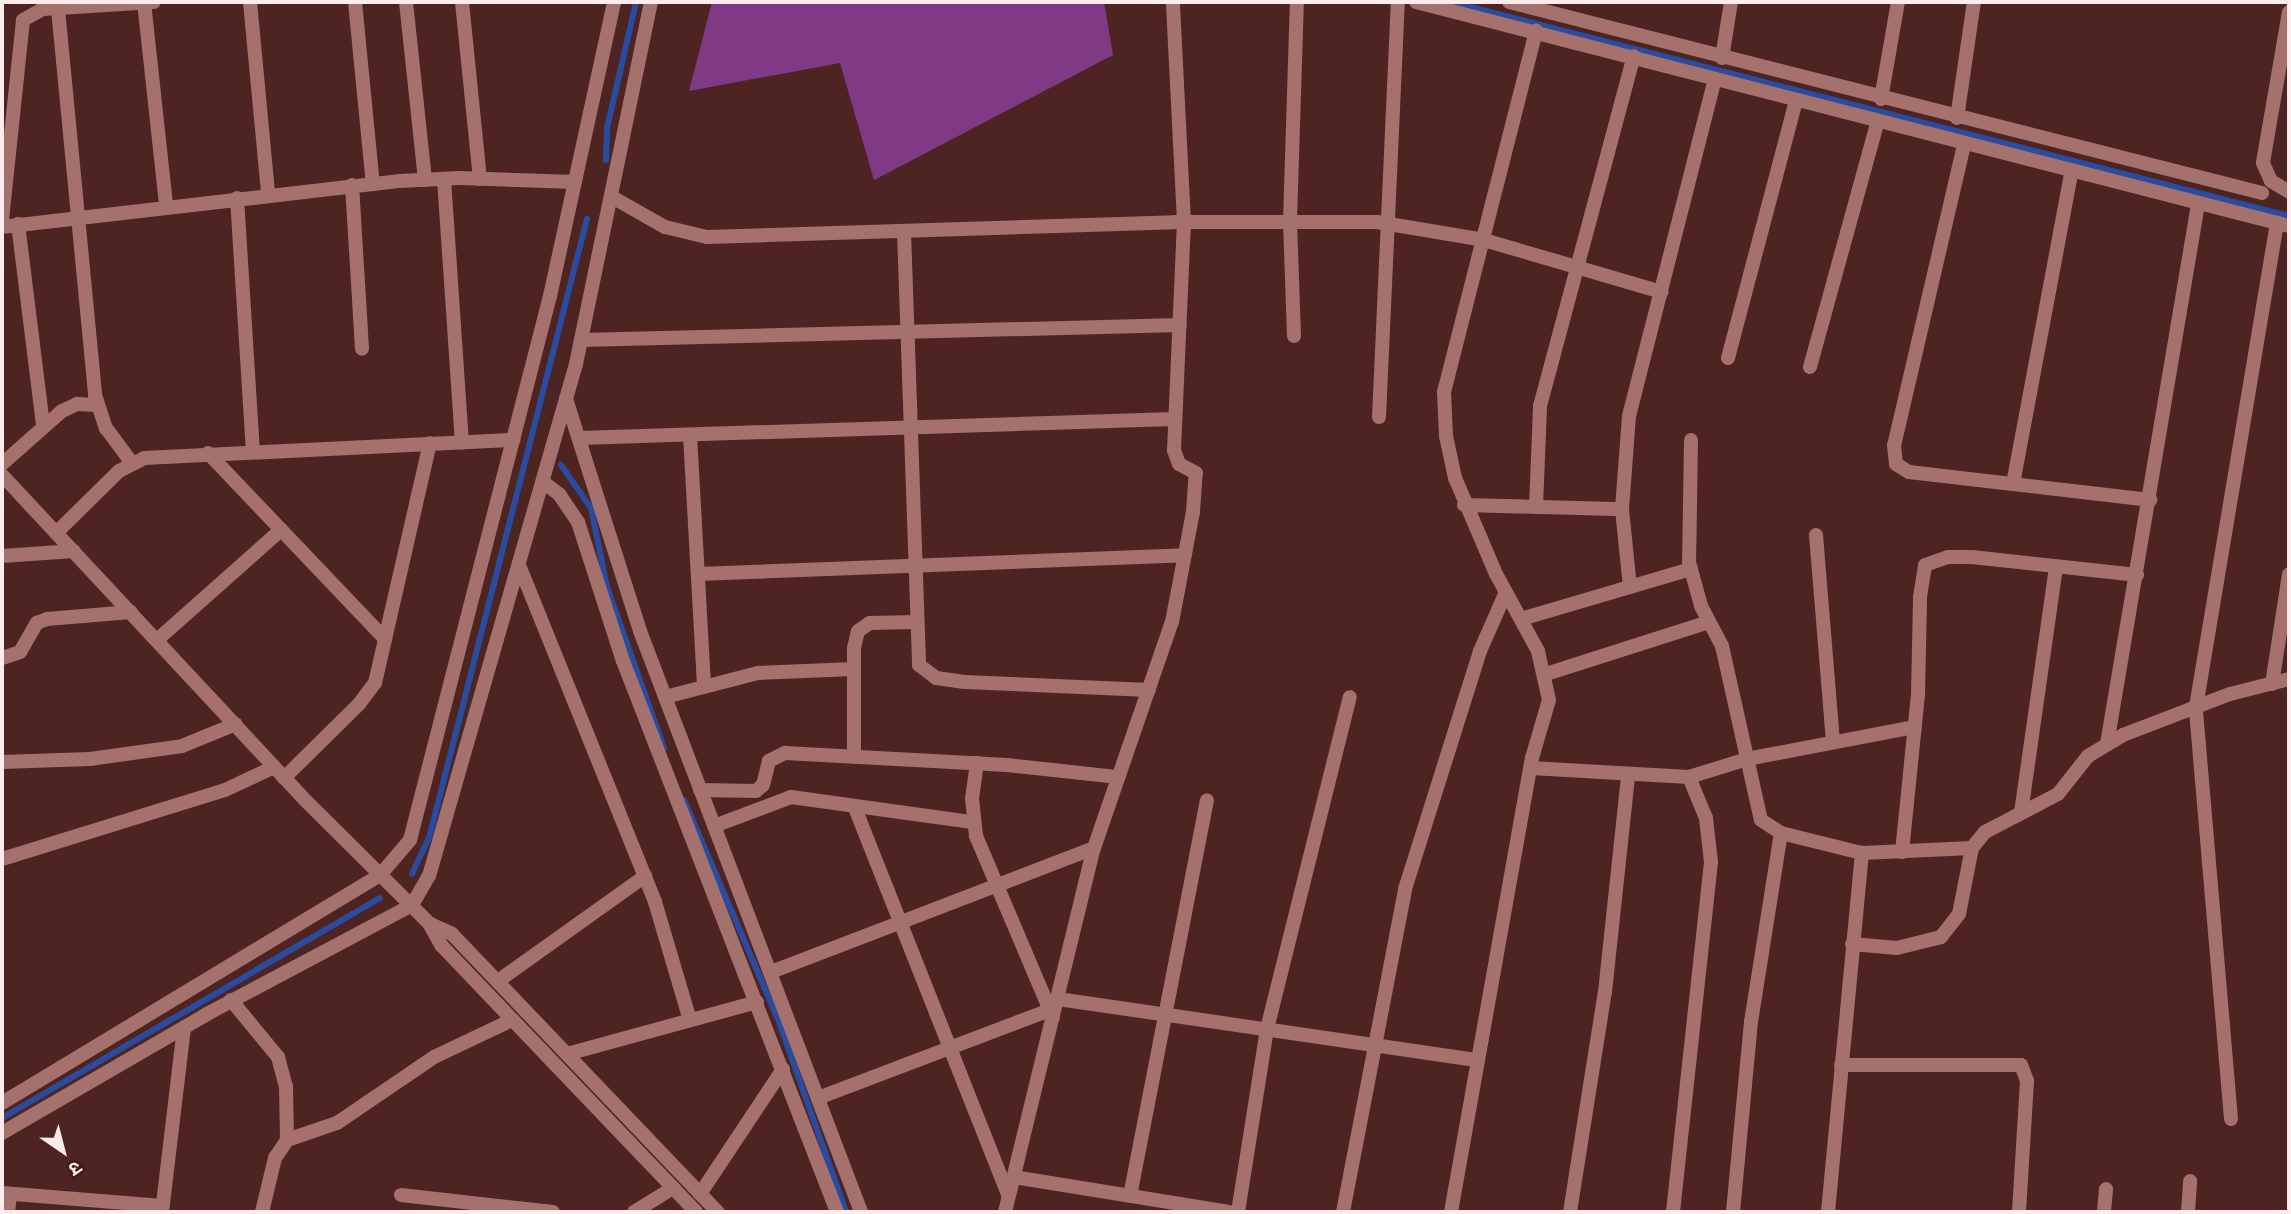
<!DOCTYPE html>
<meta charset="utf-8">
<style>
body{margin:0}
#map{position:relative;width:2291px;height:1214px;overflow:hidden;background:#4d2422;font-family:Roboto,"Noto Sans Devanagari",sans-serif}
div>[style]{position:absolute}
.green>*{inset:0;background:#803a85}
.stream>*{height:6px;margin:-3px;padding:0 3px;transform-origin:3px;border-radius:3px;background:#294ca1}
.minor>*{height:14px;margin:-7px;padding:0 7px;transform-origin:7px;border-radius:7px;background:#a4716d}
.tertiary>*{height:14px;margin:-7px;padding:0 7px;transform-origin:7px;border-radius:7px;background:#a4716d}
span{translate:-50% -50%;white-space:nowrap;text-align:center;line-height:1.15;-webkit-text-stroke:7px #411a18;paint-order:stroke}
.frame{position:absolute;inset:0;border:4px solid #fdeceb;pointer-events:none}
.north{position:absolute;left:28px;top:1116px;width:70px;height:70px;-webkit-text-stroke:5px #411a18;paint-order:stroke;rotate:145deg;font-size:19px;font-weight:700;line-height:28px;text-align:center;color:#fdeceb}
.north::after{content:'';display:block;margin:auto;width:24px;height:32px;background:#fdeceb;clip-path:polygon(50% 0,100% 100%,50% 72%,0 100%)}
</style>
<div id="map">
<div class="green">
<i style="clip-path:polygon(712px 2px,1104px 2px,1113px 55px,874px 180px,840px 63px,689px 91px)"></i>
</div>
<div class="stream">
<i style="left:1451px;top:2px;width:865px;rotate:14.33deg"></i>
<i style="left:606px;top:160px;width:32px;rotate:-88deg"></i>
<i style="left:607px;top:128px;width:129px;rotate:-77deg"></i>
<i style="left:561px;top:465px;width:52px;rotate:55.1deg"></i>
<i style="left:591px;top:508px;width:81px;rotate:78.6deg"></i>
<i style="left:607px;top:587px;width:171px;rotate:70.5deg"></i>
<i style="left:684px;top:800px;width:238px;rotate:66.8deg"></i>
<i style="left:778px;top:1019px;width:205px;rotate:70.6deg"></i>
<i style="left:412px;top:874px;width:40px;rotate:-65deg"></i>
<i style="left:429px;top:838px;width:639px;rotate:-75.68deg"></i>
<i style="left:2px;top:1118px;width:437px;rotate:-30.2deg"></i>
</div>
<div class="minor">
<i style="left:144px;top:2px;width:205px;rotate:83.8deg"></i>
<i style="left:250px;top:2px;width:193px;rotate:84.6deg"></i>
<i style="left:355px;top:2px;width:183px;rotate:84.4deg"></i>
<i style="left:406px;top:2px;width:179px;rotate:83.9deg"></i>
<i style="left:462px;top:2px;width:178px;rotate:84.2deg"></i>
<i style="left:1416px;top:2px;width:901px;rotate:14.39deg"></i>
<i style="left:1509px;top:2px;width:777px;rotate:14.23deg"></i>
<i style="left:58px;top:9px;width:388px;rotate:84.5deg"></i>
<i style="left:95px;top:395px;width:35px;rotate:72deg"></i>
<i style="left:106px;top:428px;width:44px;rotate:53.4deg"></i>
<i style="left:1722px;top:58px;width:57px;rotate:-80.9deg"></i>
<i style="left:1881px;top:99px;width:98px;rotate:-80.1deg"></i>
<i style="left:1957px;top:118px;width:117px;rotate:-81.7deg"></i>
<i style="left:1964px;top:145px;width:308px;rotate:103.1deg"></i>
<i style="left:1894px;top:445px;width:19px;rotate:84deg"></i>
<i style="left:1896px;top:464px;width:15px;rotate:32deg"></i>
<i style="left:1909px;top:472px;width:243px;rotate:6.6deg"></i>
<i style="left:444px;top:179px;width:264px;rotate:86.1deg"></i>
<i style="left:352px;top:185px;width:164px;rotate:86.5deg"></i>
<i style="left:612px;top:197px;width:61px;rotate:29.5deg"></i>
<i style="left:665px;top:227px;width:43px;rotate:13.4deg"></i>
<i style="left:707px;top:237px;width:468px;rotate:-1.8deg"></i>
<i style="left:1175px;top:222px;width:202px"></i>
<i style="left:1377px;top:222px;width:109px;rotate:9.5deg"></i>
<i style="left:1484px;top:240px;width:185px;rotate:16.3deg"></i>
<i style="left:237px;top:198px;width:253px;rotate:86.4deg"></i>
<i style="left:2px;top:220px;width:201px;rotate:-84deg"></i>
<i style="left:23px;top:20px;width:23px;rotate:-29deg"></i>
<i style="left:43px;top:9px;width:111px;rotate:-3.6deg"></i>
<i style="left:18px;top:224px;width:204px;rotate:82.9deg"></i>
<i style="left:2px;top:227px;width:401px;rotate:-6.6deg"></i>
<i style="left:400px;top:181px;width:59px;rotate:-2.9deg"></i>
<i style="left:459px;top:178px;width:116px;rotate:2deg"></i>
<i style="left:904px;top:232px;width:433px;rotate:88deg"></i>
<i style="left:919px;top:665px;width:21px;rotate:37deg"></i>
<i style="left:936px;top:678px;width:29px;rotate:8deg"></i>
<i style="left:965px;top:682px;width:184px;rotate:2.5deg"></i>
<i style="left:1294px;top:336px;width:115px;rotate:-92deg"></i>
<i style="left:1290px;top:221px;width:219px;rotate:-88.2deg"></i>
<i style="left:581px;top:340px;width:599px;rotate:-1.43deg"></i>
<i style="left:1728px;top:358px;width:266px;rotate:-75.2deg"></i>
<i style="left:1810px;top:367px;width:253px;rotate:-74.6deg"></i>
<i style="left:566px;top:399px;width:244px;rotate:72.3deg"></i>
<i style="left:640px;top:631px;width:622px;rotate:69.17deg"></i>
<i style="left:1379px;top:417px;width:415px;rotate:-87.4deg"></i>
<i style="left:690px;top:435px;width:250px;rotate:86.8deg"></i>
<i style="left:580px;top:438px;width:595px;rotate:-1.83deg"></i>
<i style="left:1691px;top:440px;width:122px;rotate:90.9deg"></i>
<i style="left:1689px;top:562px;width:46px;rotate:74.7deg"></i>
<i style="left:1701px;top:606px;width:45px;rotate:62.3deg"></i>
<i style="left:1722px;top:646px;width:178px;rotate:77.4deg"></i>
<i style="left:1761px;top:820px;width:24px;rotate:33deg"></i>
<i style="left:1781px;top:833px;width:83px;rotate:13.9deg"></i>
<i style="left:1862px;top:853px;width:110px;rotate:-2.6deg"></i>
<i style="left:208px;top:453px;width:257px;rotate:46.4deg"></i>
<i style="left:2px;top:464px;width:80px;rotate:-41.5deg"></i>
<i style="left:62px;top:411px;width:17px;rotate:-25deg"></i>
<i style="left:77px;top:404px;width:20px;rotate:3deg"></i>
<i style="left:543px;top:482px;width:20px;rotate:37deg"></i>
<i style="left:559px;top:494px;width:34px;rotate:56deg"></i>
<i style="left:578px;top:522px;width:146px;rotate:72.1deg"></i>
<i style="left:623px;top:661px;width:591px;rotate:68.77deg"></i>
<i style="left:2013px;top:484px;width:316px;rotate:-79.4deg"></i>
<i style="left:1464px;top:505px;width:158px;rotate:1.5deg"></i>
<i style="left:1536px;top:507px;width:101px;rotate:-87.7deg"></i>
<i style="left:1540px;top:406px;width:362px;rotate:-75deg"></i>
<i style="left:56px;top:533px;width:88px;rotate:-44.5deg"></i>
<i style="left:119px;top:471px;width:28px;rotate:-27deg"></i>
<i style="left:144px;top:458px;width:370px;rotate:-2.8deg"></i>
<i style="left:1816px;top:535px;width:207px;rotate:85.3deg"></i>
<i style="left:2px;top:556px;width:72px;rotate:-4deg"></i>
<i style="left:519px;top:565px;width:363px;rotate:68deg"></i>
<i style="left:655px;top:902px;width:123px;rotate:73.5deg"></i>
<i style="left:698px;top:574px;width:487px;rotate:-2.2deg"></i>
<i style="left:1630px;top:587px;width:78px;rotate:-95.9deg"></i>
<i style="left:1622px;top:509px;width:93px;rotate:-85.7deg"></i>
<i style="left:1629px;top:416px;width:348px;rotate:-75.7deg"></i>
<i style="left:1521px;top:619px;width:177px;rotate:-16.4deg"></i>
<i style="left:157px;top:640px;width:166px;rotate:-41.6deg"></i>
<i style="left:2px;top:658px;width:19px;rotate:-18deg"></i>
<i style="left:20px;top:652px;width:34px;rotate:-60deg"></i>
<i style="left:37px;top:623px;width:11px;rotate:-22deg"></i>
<i style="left:47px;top:619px;width:84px;rotate:-4.8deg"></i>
<i style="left:1546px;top:674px;width:171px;rotate:-17.7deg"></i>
<i style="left:2272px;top:684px;width:111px;rotate:-81.2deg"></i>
<i style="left:665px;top:697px;width:96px;rotate:-14.5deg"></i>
<i style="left:758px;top:673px;width:96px;rotate:-2.4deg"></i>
<i style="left:2107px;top:744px;width:548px;rotate:-80.43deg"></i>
<i style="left:854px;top:757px;width:109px;rotate:-90deg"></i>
<i style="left:854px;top:648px;width:17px;rotate:-77deg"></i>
<i style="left:858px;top:631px;width:14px;rotate:-34deg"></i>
<i style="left:870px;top:623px;width:45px;rotate:-1.3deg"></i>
<i style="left:2px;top:762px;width:88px;rotate:-2deg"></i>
<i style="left:90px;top:759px;width:93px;rotate:-8deg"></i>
<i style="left:182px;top:746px;width:58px;rotate:-22.2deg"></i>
<i style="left:977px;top:763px;width:35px;rotate:98deg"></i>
<i style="left:972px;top:798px;width:38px;rotate:84deg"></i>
<i style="left:976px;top:836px;width:197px;rotate:67deg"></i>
<i style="left:1531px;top:768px;width:158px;rotate:3.3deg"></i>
<i style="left:1689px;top:777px;width:61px;rotate:-17.2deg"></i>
<i style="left:1747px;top:759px;width:171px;rotate:-10.8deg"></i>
<i style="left:284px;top:778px;width:105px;rotate:-44.6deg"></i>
<i style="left:359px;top:704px;width:26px;rotate:-53deg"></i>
<i style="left:375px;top:683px;width:246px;rotate:-77.1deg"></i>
<i style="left:700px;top:790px;width:56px;rotate:1deg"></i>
<i style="left:756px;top:791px;width:9px;rotate:-41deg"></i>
<i style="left:763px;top:785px;width:25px;rotate:-76deg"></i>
<i style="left:769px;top:761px;width:18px;rotate:-27deg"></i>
<i style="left:785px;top:753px;width:222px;rotate:3.1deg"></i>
<i style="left:1007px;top:765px;width:112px;rotate:6.2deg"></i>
<i style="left:855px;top:808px;width:417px;rotate:68.4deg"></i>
<i style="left:2021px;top:813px;width:249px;rotate:-81.9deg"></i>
<i style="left:714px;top:826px;width:82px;rotate:-20.6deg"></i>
<i style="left:791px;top:797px;width:183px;rotate:7.9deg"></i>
<i style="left:1902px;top:852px;width:158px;rotate:-84.2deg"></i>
<i style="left:1918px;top:695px;width:98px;rotate:-88.8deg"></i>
<i style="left:1920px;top:597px;width:32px;rotate:-81deg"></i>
<i style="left:1925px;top:565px;width:24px;rotate:-19deg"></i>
<i style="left:1948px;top:557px;width:24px"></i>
<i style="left:1972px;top:557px;width:166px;rotate:6.2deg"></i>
<i style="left:2px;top:859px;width:233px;rotate:-17.2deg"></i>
<i style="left:225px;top:790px;width:54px;rotate:-25.1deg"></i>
<i style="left:1852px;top:944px;width:45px;rotate:5.1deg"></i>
<i style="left:1897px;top:948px;width:45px;rotate:-14deg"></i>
<i style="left:1941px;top:937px;width:29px;rotate:-52deg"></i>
<i style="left:1959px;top:914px;width:67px;rotate:-78.9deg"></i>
<i style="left:1972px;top:848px;width:21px;rotate:-51deg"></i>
<i style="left:1985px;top:832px;width:82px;rotate:-27.5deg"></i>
<i style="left:2058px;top:794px;width:48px;rotate:-51.7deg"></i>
<i style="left:2088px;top:756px;width:41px;rotate:-31deg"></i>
<i style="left:2123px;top:735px;width:115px;rotate:-21deg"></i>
<i style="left:2230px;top:694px;width:61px;rotate:-14.3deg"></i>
<i style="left:771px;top:972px;width:346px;rotate:-21deg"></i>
<i style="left:498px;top:981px;width:181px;rotate:-35.5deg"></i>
<i style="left:1058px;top:999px;width:424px;rotate:8.3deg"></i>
<i style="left:231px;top:1000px;width:74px;rotate:50.5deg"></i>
<i style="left:278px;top:1057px;width:31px;rotate:75deg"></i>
<i style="left:286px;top:1087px;width:53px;rotate:88.9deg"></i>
<i style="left:567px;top:1054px;width:197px;rotate:-15.3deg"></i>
<i style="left:1841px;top:1065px;width:180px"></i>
<i style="left:2021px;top:1065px;width:17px;rotate:69deg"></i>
<i style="left:2027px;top:1081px;width:131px;rotate:93.5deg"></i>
<i style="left:818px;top:1098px;width:248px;rotate:-20.8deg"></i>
<i style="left:2231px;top:1119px;width:413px;rotate:-94.9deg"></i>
<i style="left:2196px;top:707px;width:491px;rotate:-80.5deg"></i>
<i style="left:1014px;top:1177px;width:218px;rotate:9.2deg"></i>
<i style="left:2px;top:1193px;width:161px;rotate:4.6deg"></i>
<i style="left:700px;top:1194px;width:150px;rotate:-56.4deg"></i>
<i style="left:401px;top:1195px;width:153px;rotate:6.4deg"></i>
<i style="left:1130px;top:1196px;width:403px;rotate:-79deg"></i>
<i style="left:8px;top:1212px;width:17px;rotate:-83deg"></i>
<i style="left:162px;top:1212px;width:186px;rotate:-83.2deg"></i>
<i style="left:262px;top:1212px;width:56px;rotate:-76.5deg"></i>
<i style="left:275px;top:1158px;width:22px;rotate:-56deg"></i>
<i style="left:287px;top:1140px;width:53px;rotate:-18.8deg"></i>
<i style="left:337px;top:1123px;width:117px;rotate:-34.2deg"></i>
<i style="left:434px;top:1057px;width:86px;rotate:-25.4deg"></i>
<i style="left:634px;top:1212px;width:46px;rotate:-31.6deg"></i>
<i style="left:1005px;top:1212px;width:375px;rotate:-76.3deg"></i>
<i style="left:1094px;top:848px;width:239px;rotate:-71deg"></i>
<i style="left:1172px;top:622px;width:112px;rotate:-79.2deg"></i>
<i style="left:1193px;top:512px;width:39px;rotate:-86deg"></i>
<i style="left:1196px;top:473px;width:19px;rotate:-152deg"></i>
<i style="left:1179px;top:464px;width:15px;rotate:-110deg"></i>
<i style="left:1174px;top:450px;width:228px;rotate:-87.5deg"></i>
<i style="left:1184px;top:222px;width:220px;rotate:-92.9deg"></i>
<i style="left:1238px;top:1212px;width:185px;rotate:-81deg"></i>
<i style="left:1267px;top:1029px;width:342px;rotate:-76deg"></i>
<i style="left:1343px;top:1212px;width:329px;rotate:-79.1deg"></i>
<i style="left:1405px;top:889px;width:250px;rotate:-72.5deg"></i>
<i style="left:1480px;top:651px;width:64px;rotate:-66.2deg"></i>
<i style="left:1451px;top:1212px;width:461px;rotate:-79.9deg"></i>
<i style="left:1532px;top:758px;width:60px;rotate:-73.7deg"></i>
<i style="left:1549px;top:700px;width:50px;rotate:-102.7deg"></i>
<i style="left:1538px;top:651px;width:88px;rotate:-118.6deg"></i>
<i style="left:1496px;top:574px;width:104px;rotate:-113.1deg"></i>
<i style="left:1455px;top:478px;width:43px;rotate:-102.1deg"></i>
<i style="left:1446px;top:436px;width:44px;rotate:-92.6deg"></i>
<i style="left:1444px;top:392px;width:373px;rotate:-75.7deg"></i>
<i style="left:1570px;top:1212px;width:223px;rotate:-81deg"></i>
<i style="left:1605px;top:992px;width:217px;rotate:-83.9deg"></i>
<i style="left:1673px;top:1212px;width:352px;rotate:-83.8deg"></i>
<i style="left:1711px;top:862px;width:44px;rotate:-96.5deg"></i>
<i style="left:1706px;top:818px;width:44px;rotate:-112.5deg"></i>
<i style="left:1733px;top:1212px;width:191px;rotate:-84.6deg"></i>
<i style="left:1751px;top:1022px;width:191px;rotate:-81deg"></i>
<i style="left:1828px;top:1212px;width:361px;rotate:-84.6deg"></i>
<i style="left:2104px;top:1212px;width:23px;rotate:-85deg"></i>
<i style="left:2188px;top:1212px;width:31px;rotate:-86deg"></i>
</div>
<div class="tertiary">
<i style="left:2289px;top:12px;width:153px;rotate:99.8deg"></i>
<i style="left:2263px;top:163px;width:20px;rotate:66deg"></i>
<i style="left:2271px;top:181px;width:21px;rotate:31deg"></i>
<i style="left:2px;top:475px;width:444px;rotate:47deg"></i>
<i style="left:305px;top:800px;width:175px;rotate:44.8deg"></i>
<i style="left:429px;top:923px;width:26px;rotate:61deg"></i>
<i style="left:442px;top:946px;width:368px;rotate:46.3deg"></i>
<i style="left:430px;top:924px;width:24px;rotate:24deg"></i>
<i style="left:452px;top:934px;width:385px;rotate:46.3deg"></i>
<i style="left:2px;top:1103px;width:443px;rotate:-31.1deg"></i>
<i style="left:381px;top:874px;width:45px;rotate:-49.5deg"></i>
<i style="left:410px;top:840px;width:562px;rotate:-75.57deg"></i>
<i style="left:550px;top:296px;width:301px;rotate:-77.7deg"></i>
<i style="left:2px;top:1133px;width:237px;rotate:-30.1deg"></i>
<i style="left:207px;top:1014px;width:232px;rotate:-28deg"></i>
<i style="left:412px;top:905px;width:34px;rotate:-60deg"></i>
<i style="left:429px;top:876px;width:533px;rotate:-73.98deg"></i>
<i style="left:576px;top:364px;width:370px;rotate:-78.3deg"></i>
</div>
<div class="frame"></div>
<div class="north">उ</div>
</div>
